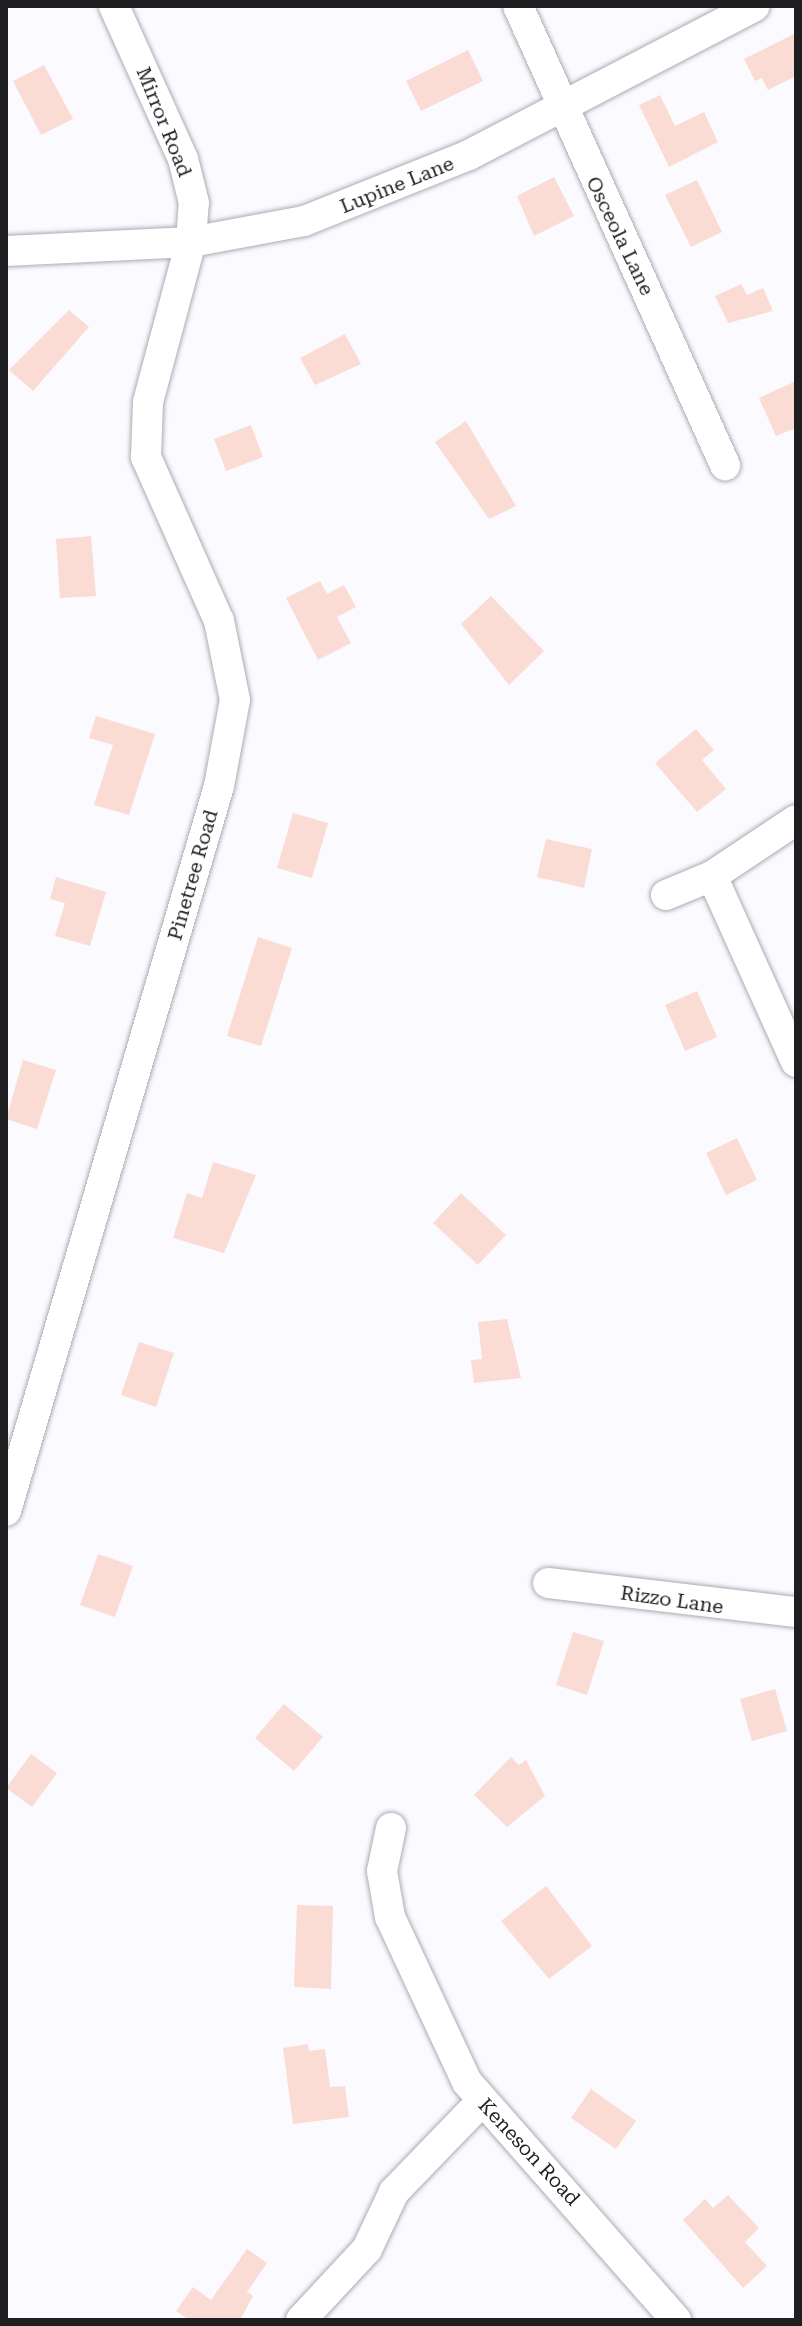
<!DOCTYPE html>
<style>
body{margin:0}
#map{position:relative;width:802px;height:2326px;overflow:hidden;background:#fbfaff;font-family:"Roboto Serif",serif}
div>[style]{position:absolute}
.building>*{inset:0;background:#fbdcd4}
.roads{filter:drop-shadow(0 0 2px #adabb2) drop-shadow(0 0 2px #adabb2)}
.minor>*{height:30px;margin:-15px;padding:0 15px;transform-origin:15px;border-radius:15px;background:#fff}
span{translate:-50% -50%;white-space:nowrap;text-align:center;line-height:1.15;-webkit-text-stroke:6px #fff;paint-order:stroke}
.street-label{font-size:20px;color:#1f1f21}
.frame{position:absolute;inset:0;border:8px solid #1f1f21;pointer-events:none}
</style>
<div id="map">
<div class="building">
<i style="clip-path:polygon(796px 33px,796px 76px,768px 90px,762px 78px,755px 81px,744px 59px)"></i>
<i style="clip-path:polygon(468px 50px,483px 81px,421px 111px,406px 81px)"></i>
<i style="clip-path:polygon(44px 65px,73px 119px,41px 135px,13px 81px)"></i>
<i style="clip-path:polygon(660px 95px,675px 126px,704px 112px,718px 142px,669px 167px,639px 105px)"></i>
<i style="clip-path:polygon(554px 177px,574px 216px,534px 236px,517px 196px)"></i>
<i style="clip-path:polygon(697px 180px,722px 232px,691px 247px,665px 195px)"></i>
<i style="clip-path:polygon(741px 284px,747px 295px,763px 288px,773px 311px,728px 323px,715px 296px)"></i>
<i style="clip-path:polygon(69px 310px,89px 327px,33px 391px,9px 370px)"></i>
<i style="clip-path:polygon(345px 334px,361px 364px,315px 385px,300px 358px)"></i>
<i style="clip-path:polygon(796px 381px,796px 428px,776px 436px,759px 398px)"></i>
<i style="clip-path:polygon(466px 421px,516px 506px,489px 519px,435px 442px)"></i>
<i style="clip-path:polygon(251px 425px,263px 457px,226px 471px,214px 439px)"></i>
<i style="clip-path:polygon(91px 536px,96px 596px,60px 598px,56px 539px)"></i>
<i style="clip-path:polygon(320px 581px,327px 594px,344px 585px,356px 607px,337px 617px,351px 643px,318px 660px,286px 598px)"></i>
<i style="clip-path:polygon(491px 596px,544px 651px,509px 685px,461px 624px)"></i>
<i style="clip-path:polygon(96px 716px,155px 734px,129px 815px,94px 805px,113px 745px,89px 738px)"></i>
<i style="clip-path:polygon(696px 729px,714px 750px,702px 760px,726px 789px,697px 812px,655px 763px)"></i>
<i style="clip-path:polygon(293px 813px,328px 823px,312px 878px,277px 868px)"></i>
<i style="clip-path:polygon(546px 839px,592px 849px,584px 888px,537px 877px)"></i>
<i style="clip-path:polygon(56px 877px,106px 892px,90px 946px,55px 936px,65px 903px,50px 899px)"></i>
<i style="clip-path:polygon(258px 937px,292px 948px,261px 1046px,227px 1036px)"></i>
<i style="clip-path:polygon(697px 991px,717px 1037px,685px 1051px,665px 1005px)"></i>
<i style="clip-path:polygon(23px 1060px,56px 1070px,37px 1129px,6px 1119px)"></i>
<i style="clip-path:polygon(737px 1138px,757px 1180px,726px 1195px,706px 1153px)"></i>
<i style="clip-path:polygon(213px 1162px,256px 1175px,224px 1253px,173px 1238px,187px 1193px,202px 1198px)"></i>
<i style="clip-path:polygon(461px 1193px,506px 1235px,478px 1265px,433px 1223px)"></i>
<i style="clip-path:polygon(507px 1319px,521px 1378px,474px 1383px,471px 1360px,482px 1359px,478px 1322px)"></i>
<i style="clip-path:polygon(139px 1342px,174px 1353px,156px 1407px,121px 1395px)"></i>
<i style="clip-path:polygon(98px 1554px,133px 1566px,115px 1617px,80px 1605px)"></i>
<i style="clip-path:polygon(573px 1632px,604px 1641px,587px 1695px,556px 1685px)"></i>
<i style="clip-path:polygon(775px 1689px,787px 1731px,752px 1741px,740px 1699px)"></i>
<i style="clip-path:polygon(284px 1704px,323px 1737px,294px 1771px,255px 1738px)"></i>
<i style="clip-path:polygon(31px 1754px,57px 1773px,32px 1807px,6px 1788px)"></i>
<i style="clip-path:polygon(511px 1757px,519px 1765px,526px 1760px,545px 1796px,507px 1827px,474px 1795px)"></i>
<i style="clip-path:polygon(546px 1886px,592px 1946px,549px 1979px,501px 1921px)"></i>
<i style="clip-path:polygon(297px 1905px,333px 1906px,331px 1989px,294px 1987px)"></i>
<i style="clip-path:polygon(308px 2044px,309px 2051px,325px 2049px,330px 2087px,345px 2086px,349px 2117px,293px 2124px,283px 2048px)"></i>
<i style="clip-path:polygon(591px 2089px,636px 2121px,616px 2149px,571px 2118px)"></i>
<i style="clip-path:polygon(728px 2195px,759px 2228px,745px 2242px,767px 2266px,743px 2288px,683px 2220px,705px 2199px,713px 2208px)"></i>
<i style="clip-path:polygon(247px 2249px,267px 2263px,247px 2292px,253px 2296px,240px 2320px,189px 2320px,176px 2311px,193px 2287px,211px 2300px)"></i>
</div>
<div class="roads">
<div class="minor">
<i style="left:518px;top:6px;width:504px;rotate:65.73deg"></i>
<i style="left:6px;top:251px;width:185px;rotate:-2.8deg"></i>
<i style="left:191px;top:242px;width:115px;rotate:-10.5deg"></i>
<i style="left:304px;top:221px;width:178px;rotate:-21.8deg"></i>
<i style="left:469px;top:155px;width:322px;rotate:-27.5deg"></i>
<i style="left:712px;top:876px;width:204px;rotate:65.7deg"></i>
<i style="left:666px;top:895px;width:50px;rotate:-22.4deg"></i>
<i style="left:712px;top:876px;width:101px;rotate:-33.7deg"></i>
<i style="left:6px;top:1511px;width:756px;rotate:-73.63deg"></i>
<i style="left:219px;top:786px;width:87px;rotate:-79.5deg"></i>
<i style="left:235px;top:700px;width:81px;rotate:-101.4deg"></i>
<i style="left:219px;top:621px;width:180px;rotate:-114deg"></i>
<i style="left:146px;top:457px;width:55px;rotate:-87.9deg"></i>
<i style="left:148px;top:402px;width:166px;rotate:-75deg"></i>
<i style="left:191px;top:242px;width:39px;rotate:-86deg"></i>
<i style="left:194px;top:203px;width:45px;rotate:-104deg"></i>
<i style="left:183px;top:159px;width:168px;rotate:-114.3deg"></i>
<i style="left:548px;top:1583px;width:250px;rotate:6.7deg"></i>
<i style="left:391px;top:1828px;width:44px;rotate:101.8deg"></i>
<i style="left:382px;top:1871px;width:47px;rotate:80.1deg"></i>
<i style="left:390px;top:1917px;width:182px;rotate:65deg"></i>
<i style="left:467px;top:2082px;width:317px;rotate:48.7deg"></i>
<i style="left:301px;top:2320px;width:97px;rotate:-47.1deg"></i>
<i style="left:367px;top:2249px;width:63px;rotate:-64.7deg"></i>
<i style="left:394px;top:2192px;width:124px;rotate:-46deg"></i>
</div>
</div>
<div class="street-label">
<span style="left:164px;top:122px;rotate:68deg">Mirror Road</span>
<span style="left:397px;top:185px;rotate:-22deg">Lupine Lane</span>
<span style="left:620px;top:236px;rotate:64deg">Osceola Lane</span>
<span style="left:193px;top:875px;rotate:-74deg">Pinetree Road</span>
<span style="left:672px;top:1600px;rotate:8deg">Rizzo Lane</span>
<span style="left:529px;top:2152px;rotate:47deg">Keneson Road</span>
</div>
<div class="frame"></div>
</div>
